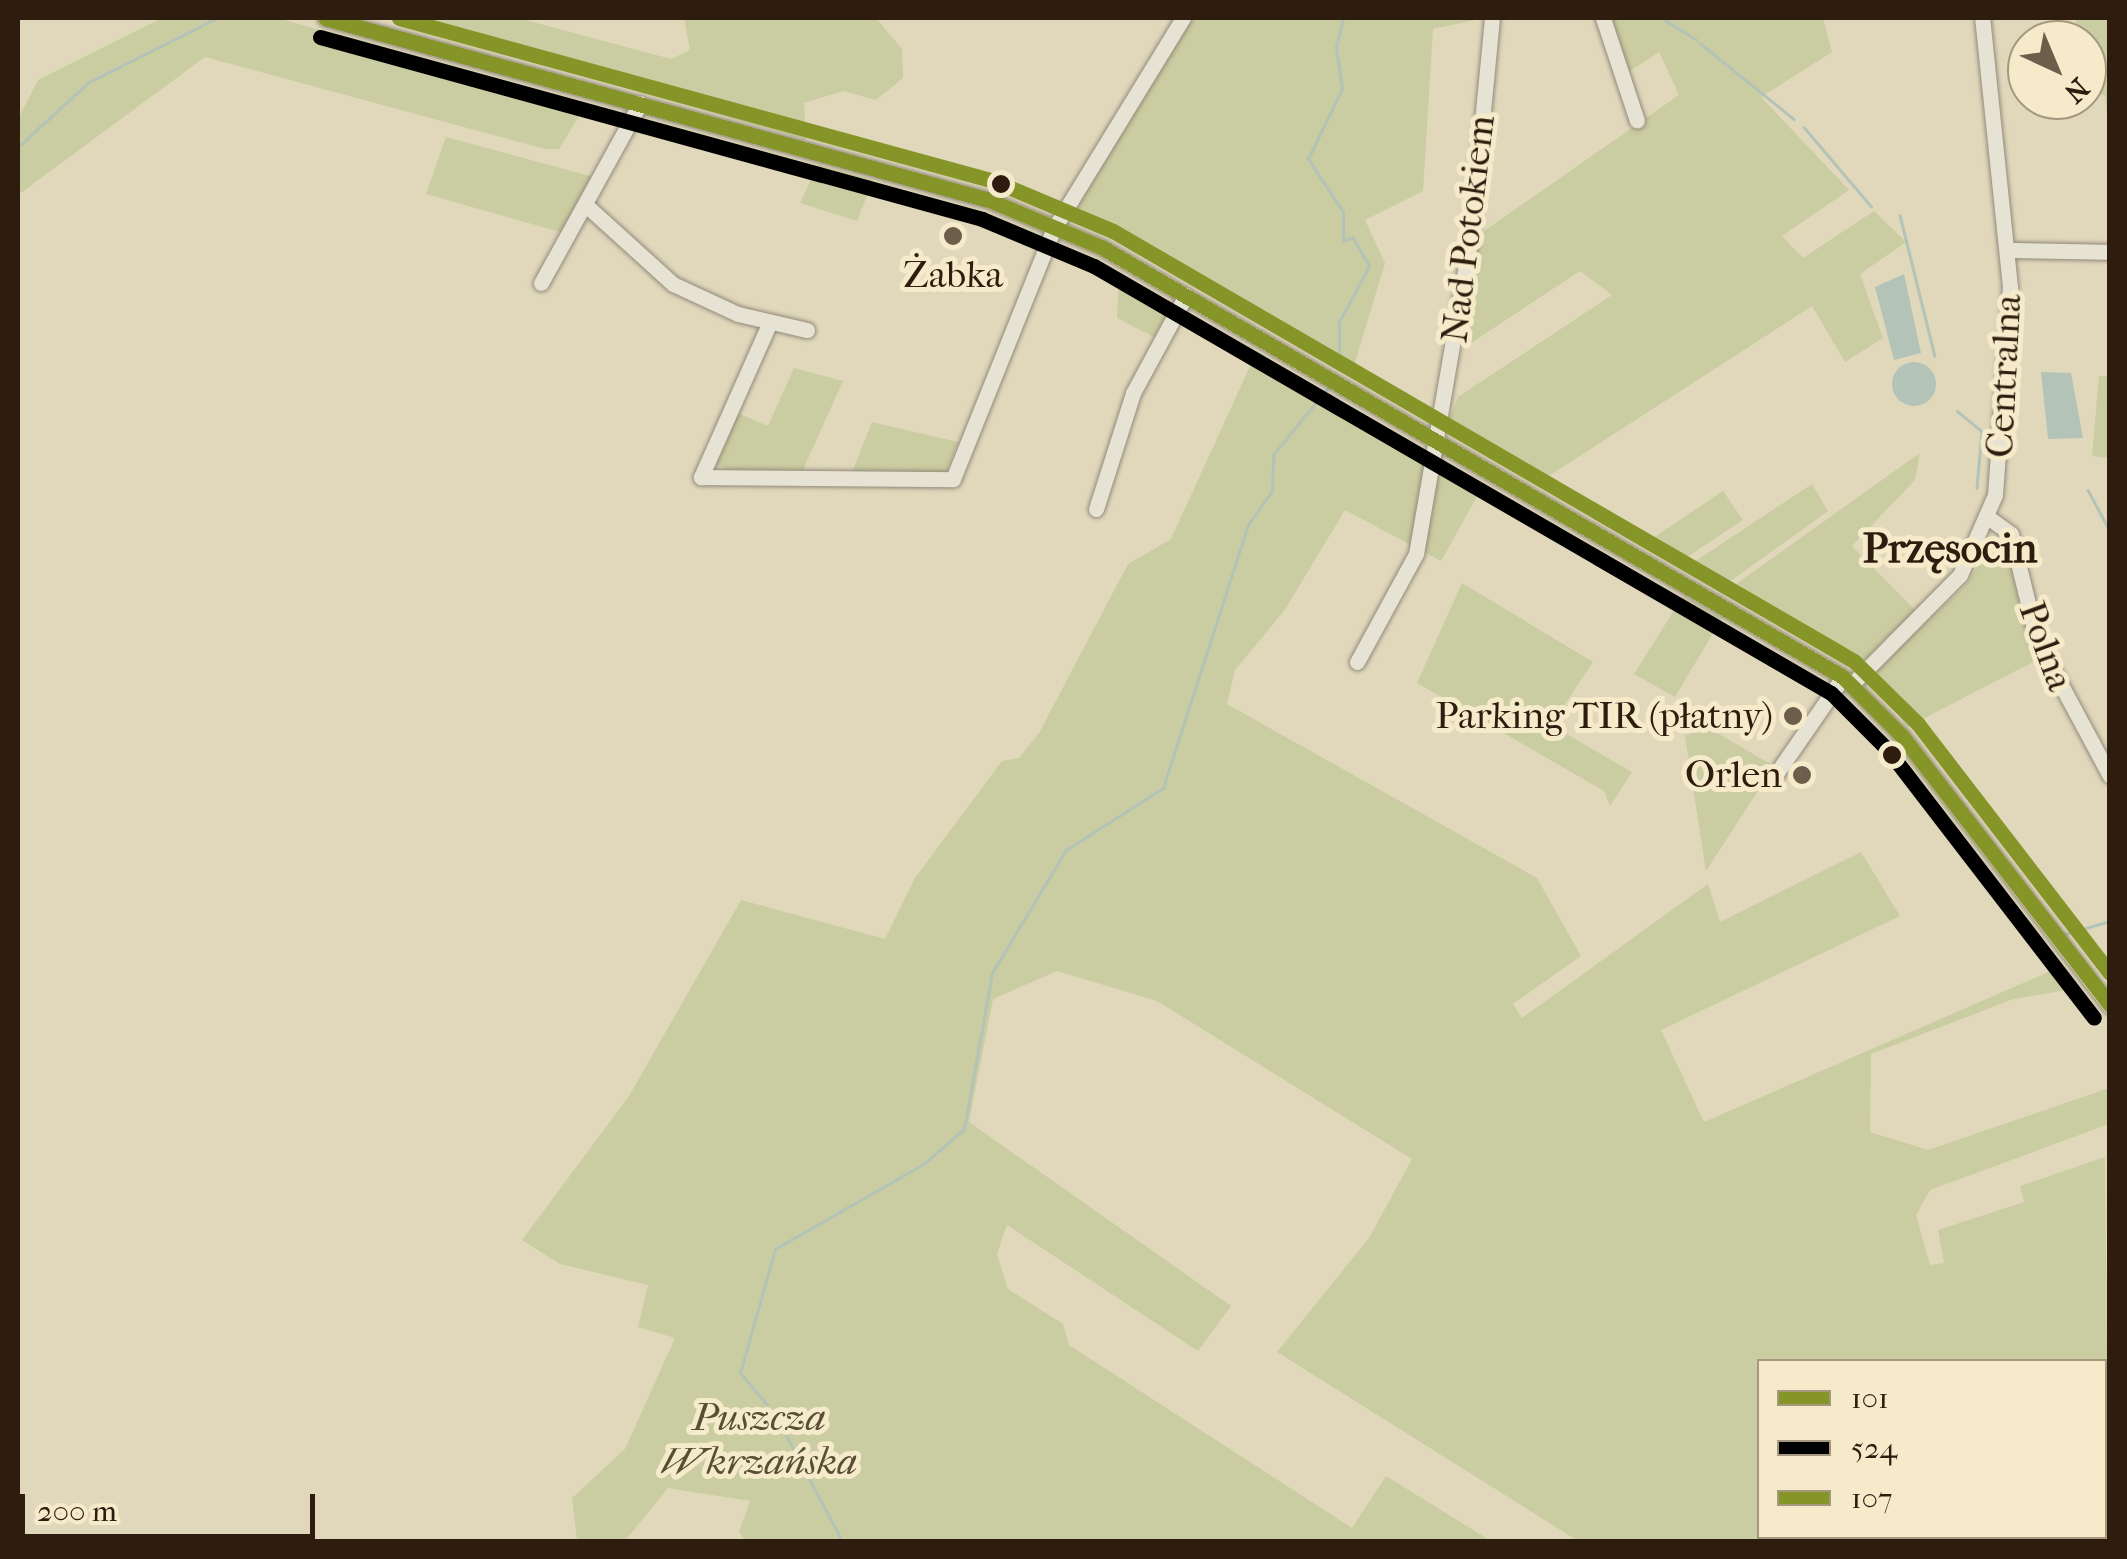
<!DOCTYPE html>
<meta charset="utf-8">
<style>
body{margin:0}
#map{position:relative;width:2127px;height:1559px;overflow:hidden;background:#e1d8bc;font-family:"IM FELL French Canon",serif}
div>[style]{position:absolute}
.green>*{inset:0;background:#cacca1}
.water>*{inset:0;background:#b3c3b7}
.round{border-radius:50%}
.stream>*{height:2.5px;margin:-1.25px;padding:0 1.25px;transform-origin:1.25px;border-radius:1.25px;background:#b3c3b7}
.roads{filter:drop-shadow(0 0 2px #928a79) drop-shadow(0 0 2px #928a79)}
.minor>*{height:15px;margin:-7.5px;padding:0 7.5px;transform-origin:7.5px;border-radius:7.5px;background:#e6e2d4}
.bus-1>*{height:15px;margin:-7.5px;padding:0 7.5px;transform-origin:7.5px;border-radius:7.5px;background:#859528}
.bus-2>*{height:15px;margin:-7.5px;padding:0 7.5px;transform-origin:7.5px;border-radius:7.5px;background:#000}
.bus-3>*{height:15px;margin:-7.5px;padding:0 7.5px;transform-origin:7.5px;border-radius:7.5px;background:#859528}
.dots>*{width:28px;height:28px;translate:-50% -50%;box-sizing:border-box;border:5px solid #f5ebca;border-radius:50%}
span{translate:-50% -50%;white-space:nowrap;text-align:center;line-height:1.15;-webkit-text-stroke:10px #f5ebca;paint-order:stroke}
.street-label{font-size:38px;color:#2e1c0f}
.poi-label{font-size:38px;color:#2e1c0f}
.right{translate:-100% -50%;text-align:right}
.park-label{font-size:38px;color:#574e34;font-style:italic}
.quarter-label{font-size:42px;color:#2e1c0f;font-weight:700}
.frame{position:absolute;inset:0;border:20px solid #2e1c0f;pointer-events:none}
.legend{position:absolute;left:1757px;top:1359px;width:350px;height:180px;box-sizing:border-box;background:#f5ebca;border:2px solid #a5987f;margin:0;padding:12px 18px;list-style:none;font-size:30px;color:#2e1c0f}
.legend li{display:flex;align-items:center;gap:20px;height:50px}
.legend b{width:50px;border:2px solid #a5987f}
.north{position:absolute;left:2007px;top:20px;width:100px;height:100px;box-sizing:border-box;background:#f5ebca;border:2px solid #a5987f;border-radius:50%;rotate:136deg;font-size:28px;font-weight:700;line-height:40px;text-align:center;color:#2e1c0f}
.north::after{content:'';display:block;margin:auto;width:35px;height:45px;background:#6d5e4c;clip-path:polygon(50% 0,100% 100%,50% 72%,0 100%)}
.scale{position:absolute;left:20px;top:1494px;width:295px;height:45px;box-sizing:border-box;border:5px solid #2e1c0f;border-top:0;padding-left:12px;font-size:30px;line-height:35px;white-space:nowrap;color:#2e1c0f;-webkit-text-stroke:8px #f5ebca;paint-order:stroke}
</style>
<div id="map">
<div class="green">
<i style="clip-path:polygon(162px 18px,277px 18px,587px 103px,559px 149px,545px 149px,205px 57px,18px 195px,18px 119px,38px 80px)"></i>
<i style="clip-path:polygon(384px 18px,518px 18px,671px 59px,690px 50px,684px 18px,876px 18px,902px 49px,903px 78px,876px 100px,843px 91px,804px 103px,806px 140px)"></i>
<i style="clip-path:polygon(1190px 18px,1484px 18px,1433px 29px,1423px 191px,1365px 220px,1385px 263px,1353px 369px,1069px 216px)"></i>
<i style="clip-path:polygon(1610px 18px,1823px 18px,1832px 52px,1761px 97px,1849px 190px,1782px 236px,1803px 258px,1874px 211px,1906px 242px,1860px 274px,1883px 338px,1845px 362px,1812px 306px,1538px 483px,1445px 430px,1458px 397px,1612px 295px,1580px 271px,1465px 347px,1477px 236px,1679px 95px,1659px 52px,1624px 75px)"></i>
<i style="clip-path:polygon(2076px 18px,2109px 18px,2109px 132px,2105px 95px,2087px 94px,2087px 40px,2055px 40px,2076px 35px)"></i>
<i style="clip-path:polygon(446px 137px,601px 179px,567px 234px,426px 194px)"></i>
<i style="clip-path:polygon(818px 165px,873px 180px,857px 221px,800px 203px)"></i>
<i style="clip-path:polygon(1119px 275px,1172px 304px,1154px 337px,1117px 318px)"></i>
<i style="clip-path:polygon(evenodd,1257px 351px,1324px 399px,1484px 484px,1441px 561px,1345px 510px,1284px 611px,1235px 670px,1227px 704px,1537px 878px,1581px 956px,1513px 1004px,1522px 1018px,1708px 884px,1720px 922px,1861px 852px,1900px 916px,1661px 1030px,1704px 1122px,2060px 967px,2079px 988px,2013px 999px,1871px 1054px,1870px 1132px,1928px 1150px,2109px 1088px,2109px 1124px,1930px 1190px,1916px 1215px,1930px 1265px,1944px 1263px,1938px 1230px,2024px 1202px,2020px 1186px,2105px 1157px,2109px 1541px,1578px 1541px,1277px 1352px,1369px 1238px,1412px 1159px,1157px 1001px,1057px 971px,993px 999px,969px 1122px,1231px 1306px,1198px 1351px,1007px 1225px,997px 1254px,1008px 1289px,1063px 1324px,1069px 1345px,1352px 1528px,1386px 1476px,1491px 1541px,745px 1541px,739px 1532px,750px 1501px,668px 1488px,625px 1541px,577px 1541px,572px 1498px,625px 1449px,675px 1338px,638px 1327px,648px 1285px,560px 1264px,522px 1240px,629px 1096px,741px 900px,885px 939px,915px 878px,1002px 761px,1019px 758px,1039px 733px,1128px 564px,1171px 539px,1257px 351px,1760px 1362px,2104px 1362px,2104px 1536px,1760px 1536px,1760px 1362px)"></i>
<i style="clip-path:polygon(794px 368px,843px 381px,802px 472px,730px 471px,705px 459px,728px 409px,768px 426px)"></i>
<i style="clip-path:polygon(2099px 376px,2109px 376px,2109px 458px,2092px 456px)"></i>
<i style="clip-path:polygon(872px 422px,958px 442px,945px 475px,852px 472px)"></i>
<i style="clip-path:polygon(1920px 453px,1915px 480px,1852px 546px,1915px 610px,1861px 664px,1847px 667px,1725px 592px)"></i>
<i style="clip-path:polygon(1812px 484px,1828px 511px,1721px 588px,1685px 568px)"></i>
<i style="clip-path:polygon(1723px 491px,1743px 520px,1678px 563px,1644px 544px)"></i>
<i style="clip-path:polygon(2001px 531px,2035px 661px,1907px 727px,1871px 674px,1964px 587px)"></i>
<i style="clip-path:polygon(1462px 583px,1593px 662px,1551px 725px,1632px 772px,1610px 806px,1604px 791px,1417px 683px)"></i>
<i style="clip-path:polygon(1683px 596px,1722px 618px,1675px 697px,1634px 674px)"></i>
<i style="clip-path:polygon(1705px 726px,1774px 766px,1706px 871px,1685px 736px)"></i>
</div>
<div class="water">
<i style="clip-path:polygon(1904px 274px,1921px 353px,1894px 360px,1875px 287px)"></i>
<i class="round" style="left:1892px;top:362px;width:44px;height:44px"></i>
<i style="clip-path:polygon(2041px 372px,2071px 373px,2083px 438px,2048px 439px)"></i>
</div>
<div class="stream">
<i style="left:1662px;top:18px;width:40px;rotate:32deg"></i>
<i style="left:1700px;top:43px;width:121px;rotate:39deg"></i>
<i style="left:1804px;top:127px;width:104px;rotate:49.7deg"></i>
<i style="left:18px;top:147px;width:96px;rotate:-42.5deg"></i>
<i style="left:89px;top:82px;width:143px;rotate:-26.6deg"></i>
<i style="left:1900px;top:215px;width:145px;rotate:76.1deg"></i>
<i style="left:1339px;top:370px;width:48px;rotate:-90deg"></i>
<i style="left:1339px;top:322px;width:64px;rotate:-61.8deg"></i>
<i style="left:1369px;top:266px;width:32px;rotate:-120deg"></i>
<i style="left:1353px;top:238px;width:10px;rotate:163deg"></i>
<i style="left:1343px;top:241px;width:29px;rotate:-90deg"></i>
<i style="left:1343px;top:212px;width:64px;rotate:-123.4deg"></i>
<i style="left:1308px;top:159px;width:78px;rotate:-64.1deg"></i>
<i style="left:1342px;top:89px;width:42px;rotate:-98.1deg"></i>
<i style="left:1336px;top:47px;width:30px;rotate:-76deg"></i>
<i style="left:1957px;top:411px;width:32px;rotate:39deg"></i>
<i style="left:1982px;top:431px;width:57px;rotate:95deg"></i>
<i style="left:2088px;top:490px;width:47px;rotate:61.8deg"></i>
<i style="left:2065px;top:934px;width:47px;rotate:-16.1deg"></i>
<i style="left:767px;top:1405px;width:42px;rotate:-130.2deg"></i>
<i style="left:740px;top:1373px;width:129px;rotate:-74.2deg"></i>
<i style="left:775px;top:1249px;width:173px;rotate:-29.8deg"></i>
<i style="left:925px;top:1163px;width:52px;rotate:-41.1deg"></i>
<i style="left:964px;top:1129px;width:158px;rotate:-79.8deg"></i>
<i style="left:992px;top:973px;width:144px;rotate:-59deg"></i>
<i style="left:1066px;top:850px;width:115px;rotate:-32.6deg"></i>
<i style="left:1163px;top:788px;width:276px;rotate:-72.1deg"></i>
<i style="left:1248px;top:525px;width:42px;rotate:-54.8deg"></i>
<i style="left:1272px;top:491px;width:36px;rotate:-88deg"></i>
<i style="left:1273px;top:455px;width:87px;rotate:-50.6deg"></i>
<i style="left:775px;top:1414px;width:145px;rotate:62deg"></i>
<i style="left:1805px;top:1536px;width:7px;rotate:63deg"></i>
</div>
<div class="roads">
<div class="minor">
<i style="left:325px;top:18px;width:688px;rotate:15.33deg"></i>
<i style="left:989px;top:200px;width:124px;rotate:22.8deg"></i>
<i style="left:1103px;top:248px;width:855px;rotate:30.1deg"></i>
<i style="left:1843px;top:677px;width:83px;rotate:45deg"></i>
<i style="left:1902px;top:736px;width:341px;rotate:52.4deg"></i>
<i style="left:1603px;top:18px;width:108px;rotate:71.7deg"></i>
<i style="left:588px;top:207px;width:115px;rotate:42.2deg"></i>
<i style="left:673px;top:284px;width:72px;rotate:24.8deg"></i>
<i style="left:738px;top:314px;width:71px;rotate:13.1deg"></i>
<i style="left:2008px;top:250px;width:102px;rotate:1.1deg"></i>
<i style="left:541px;top:283px;width:205px;rotate:-61.1deg"></i>
<i style="left:770px;top:322px;width:170px;rotate:114deg"></i>
<i style="left:701px;top:477px;width:252px;rotate:0.5deg"></i>
<i style="left:953px;top:479px;width:268px;rotate:-68.1deg"></i>
<i style="left:1053px;top:230px;width:249px;rotate:-58.5deg"></i>
<i style="left:1096px;top:509px;width:122px;rotate:-72.3deg"></i>
<i style="left:1133px;top:393px;width:111px;rotate:-61.6deg"></i>
<i style="left:1989px;top:518px;width:27px;rotate:36deg"></i>
<i style="left:2011px;top:534px;width:109px;rotate:76.2deg"></i>
<i style="left:2037px;top:640px;width:154px;rotate:61.8deg"></i>
<i style="left:1357px;top:662px;width:123px;rotate:-61.4deg"></i>
<i style="left:1416px;top:554px;width:323px;rotate:-80.2deg"></i>
<i style="left:1471px;top:236px;width:219px;rotate:-84.5deg"></i>
<i style="left:1852px;top:684px;width:153px;rotate:-45.3deg"></i>
<i style="left:1960px;top:575px;width:87px;rotate:-66.4deg"></i>
<i style="left:1995px;top:495px;width:209px;rotate:-85.9deg"></i>
<i style="left:2010px;top:287px;width:270px;rotate:-95.9deg"></i>
<i style="left:1776px;top:774px;width:118px;rotate:-55.4deg"></i>
</div>
</div>
<div class="bus-1">
<i style="left:325px;top:18px;width:688px;rotate:15.33deg"></i>
<i style="left:989px;top:200px;width:124px;rotate:22.8deg"></i>
<i style="left:1103px;top:248px;width:855px;rotate:30.1deg"></i>
<i style="left:1843px;top:677px;width:83px;rotate:45deg"></i>
<i style="left:1902px;top:736px;width:340px;rotate:52.3deg"></i>
</div>
<div class="bus-2">
<i style="left:320px;top:37px;width:687px;rotate:15.37deg"></i>
<i style="left:982px;top:219px;width:121px;rotate:22.8deg"></i>
<i style="left:1094px;top:266px;width:852px;rotate:30.09deg"></i>
<i style="left:1831px;top:693px;width:79px;rotate:45deg"></i>
<i style="left:1887px;top:749px;width:339px;rotate:52.4deg"></i>
</div>
<div class="bus-3">
<i style="left:399px;top:18px;width:617px;rotate:15.32deg"></i>
<i style="left:994px;top:181px;width:129px;rotate:22.8deg"></i>
<i style="left:1113px;top:231px;width:857px;rotate:30.13deg"></i>
<i style="left:1854px;top:661px;width:90px;rotate:44.5deg"></i>
<i style="left:1918px;top:724px;width:314px;rotate:52.4deg"></i>
</div>
<div class="dots">
<i style="left:1001px;top:184px;background:#2e1c0f"></i>
<i style="left:953px;top:236px;background:#6d5e4c"></i>
<i style="left:1793px;top:716px;background:#6d5e4c"></i>
<i style="left:1892px;top:755px;background:#2e1c0f"></i>
<i style="left:1802px;top:775px;background:#6d5e4c"></i>
</div>
<div class="street-label">
<span style="left:1468px;top:229px;rotate:-83deg">Nad Potokiem</span>
<span style="left:2004px;top:376px;rotate:-87deg">Centralna</span>
<span style="left:2046px;top:646px;rotate:70deg">Polna</span>
</div>
<div class="poi-label">
<span style="left:953px;top:275px">Żabka</span>
<span class="right" style="left:1773px;top:716px">Parking TIR (płatny)</span>
<span class="right" style="left:1782px;top:775px">Orlen</span>
</div>
<div class="park-label">
<span style="left:759px;top:1440px">Puszcza<br>Wkrzańska</span>
</div>
<div class="quarter-label">
<span style="left:1950px;top:549px">Przęsocin</span>
</div>
<div class="frame"></div>
<ul class="legend">
<li><b style="height:12px;background:#859528"></b>101</li>
<li><b style="height:12px;background:#000"></b>524</li>
<li><b style="height:12px;background:#859528"></b>107</li>
</ul>
<div class="north">N</div>
<div class="scale">200 m</div>
</div>
